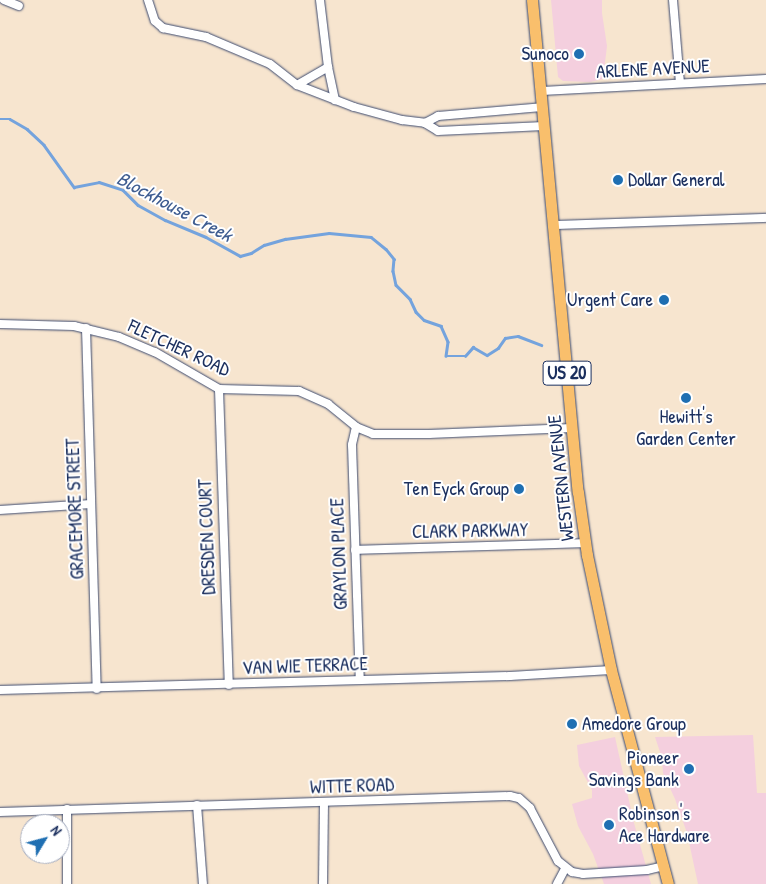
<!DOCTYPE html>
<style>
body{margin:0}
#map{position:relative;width:766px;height:884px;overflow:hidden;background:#f7e5cf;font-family:"Patrick Hand",sans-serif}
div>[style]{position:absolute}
.built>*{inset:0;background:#f4cfde}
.stream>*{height:2.5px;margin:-1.25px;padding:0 1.25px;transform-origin:1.25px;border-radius:1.25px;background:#74a3dd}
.roads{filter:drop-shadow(0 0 1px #3c4a6f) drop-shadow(0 0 1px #3c4a6f)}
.minor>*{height:8px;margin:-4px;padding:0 4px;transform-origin:4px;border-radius:4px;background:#fff}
.primary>*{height:11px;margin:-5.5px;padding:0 5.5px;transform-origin:5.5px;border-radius:5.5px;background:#f9bf6c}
.dots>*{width:14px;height:14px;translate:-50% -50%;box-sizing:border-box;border:2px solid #fff;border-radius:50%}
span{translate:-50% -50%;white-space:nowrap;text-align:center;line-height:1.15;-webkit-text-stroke:4px #fff;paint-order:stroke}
.shield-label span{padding:1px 4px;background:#fff;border:1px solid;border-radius:4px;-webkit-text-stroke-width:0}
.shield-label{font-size:18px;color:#1b2f5e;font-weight:700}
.poi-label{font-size:19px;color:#1b2f5e}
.right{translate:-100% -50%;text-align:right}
.left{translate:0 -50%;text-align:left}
.street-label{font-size:19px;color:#1b2f5e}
.water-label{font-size:20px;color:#3f5d91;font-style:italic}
.north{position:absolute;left:20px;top:814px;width:50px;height:50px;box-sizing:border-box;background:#fff;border:1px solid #a4acbf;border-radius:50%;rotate:53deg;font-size:14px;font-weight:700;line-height:20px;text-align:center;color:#1b2f5e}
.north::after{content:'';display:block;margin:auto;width:18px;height:22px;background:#1f6fb2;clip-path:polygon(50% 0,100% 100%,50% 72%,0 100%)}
</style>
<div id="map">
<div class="built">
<i style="clip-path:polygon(551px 0,602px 0,602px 13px,607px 46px,603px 79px,590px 82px,563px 81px,558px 77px)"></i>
<i style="clip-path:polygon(753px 735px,757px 793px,766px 793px,766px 884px,698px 884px,687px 833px,675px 799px,663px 773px,662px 758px,655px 737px)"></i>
<i style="clip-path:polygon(615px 737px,634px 823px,651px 884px,604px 884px,593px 854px,578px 826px,572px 804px,592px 798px,592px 790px,579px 766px,577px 745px)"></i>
</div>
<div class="stream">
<i style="left:0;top:119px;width:10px"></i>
<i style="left:10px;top:119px;width:20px;rotate:30deg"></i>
<i style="left:27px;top:129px;width:23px;rotate:43deg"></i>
<i style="left:44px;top:145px;width:52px;rotate:54.5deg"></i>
<i style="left:74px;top:187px;width:25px;rotate:-11deg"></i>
<i style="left:99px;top:182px;width:25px;rotate:18deg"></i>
<i style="left:123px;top:190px;width:21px;rotate:45deg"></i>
<i style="left:138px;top:205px;width:31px;rotate:29deg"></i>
<i style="left:165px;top:220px;width:44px;rotate:22.5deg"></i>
<i style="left:206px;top:237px;width:39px;rotate:29deg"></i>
<i style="left:240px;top:256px;width:11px;rotate:-15deg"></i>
<i style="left:251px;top:253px;width:15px;rotate:-32deg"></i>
<i style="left:264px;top:245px;width:22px;rotate:-16deg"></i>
<i style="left:285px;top:239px;width:44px;rotate:-7.8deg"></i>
<i style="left:329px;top:233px;width:42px;rotate:5.4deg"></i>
<i style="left:371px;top:237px;width:19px;rotate:39deg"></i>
<i style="left:386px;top:249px;width:13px;rotate:51deg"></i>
<i style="left:394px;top:259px;width:12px;rotate:95deg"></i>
<i style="left:393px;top:271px;width:14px;rotate:78deg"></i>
<i style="left:396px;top:285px;width:20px;rotate:45deg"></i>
<i style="left:410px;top:299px;width:14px;rotate:65deg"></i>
<i style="left:416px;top:312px;width:11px;rotate:45deg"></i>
<i style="left:424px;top:320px;width:18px;rotate:19deg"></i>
<i style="left:441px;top:326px;width:17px;rotate:66deg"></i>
<i style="left:448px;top:342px;width:14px;rotate:98deg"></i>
<i style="left:446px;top:356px;width:19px"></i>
<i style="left:465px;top:356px;width:12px;rotate:-48deg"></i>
<i style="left:473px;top:347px;width:16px;rotate:30deg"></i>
<i style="left:487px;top:355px;width:13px;rotate:-32deg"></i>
<i style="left:498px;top:348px;width:12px;rotate:-55deg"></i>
<i style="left:505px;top:338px;width:13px;rotate:-9deg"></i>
<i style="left:518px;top:336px;width:25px;rotate:21deg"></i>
</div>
<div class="roads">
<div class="minor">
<i style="left:4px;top:0;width:16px;rotate:22deg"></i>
<i style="left:148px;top:0;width:22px;rotate:72deg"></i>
<i style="left:155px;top:21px;width:11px;rotate:41deg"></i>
<i style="left:163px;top:28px;width:44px;rotate:11.8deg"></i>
<i style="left:206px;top:37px;width:69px;rotate:22.9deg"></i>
<i style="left:270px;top:64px;width:34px;rotate:38deg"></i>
<i style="left:297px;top:85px;width:61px;rotate:21.1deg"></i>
<i style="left:354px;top:107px;width:50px;rotate:15.2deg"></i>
<i style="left:402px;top:120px;width:23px;rotate:7deg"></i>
<i style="left:425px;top:123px;width:15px;rotate:32deg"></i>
<i style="left:438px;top:131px;width:106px;rotate:-2.7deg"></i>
<i style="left:320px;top:0;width:67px;rotate:83.2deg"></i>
<i style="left:328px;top:67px;width:34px;rotate:78deg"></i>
<i style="left:673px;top:0;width:83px;rotate:85.2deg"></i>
<i style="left:297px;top:85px;width:36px;rotate:-30deg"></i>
<i style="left:542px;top:91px;width:224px;rotate:-3.1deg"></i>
<i style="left:425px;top:123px;width:15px;rotate:-28deg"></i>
<i style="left:438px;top:116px;width:104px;rotate:-4.9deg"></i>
<i style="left:553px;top:225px;width:213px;rotate:-1.9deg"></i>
<i style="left:0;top:324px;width:74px;rotate:1.5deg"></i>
<i style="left:74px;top:326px;width:46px;rotate:13.7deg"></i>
<i style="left:119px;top:337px;width:39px;rotate:23deg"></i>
<i style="left:155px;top:352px;width:74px;rotate:30deg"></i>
<i style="left:219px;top:389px;width:80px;rotate:1.4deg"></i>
<i style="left:299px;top:391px;width:32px;rotate:24deg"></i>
<i style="left:328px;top:404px;width:36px;rotate:39deg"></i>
<i style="left:356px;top:427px;width:18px;rotate:22deg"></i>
<i style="left:373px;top:434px;width:56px"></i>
<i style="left:429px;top:434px;width:143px;rotate:-2.4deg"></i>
<i style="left:86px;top:328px;width:361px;rotate:88.3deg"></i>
<i style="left:219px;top:389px;width:296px;rotate:88.1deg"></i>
<i style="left:356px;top:427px;width:18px;rotate:103deg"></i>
<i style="left:352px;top:445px;width:235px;rotate:88.1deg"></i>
<i style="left:0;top:510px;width:91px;rotate:-3.8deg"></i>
<i style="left:355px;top:550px;width:230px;rotate:-1.7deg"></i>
<i style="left:0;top:690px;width:510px;rotate:-1.57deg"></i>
<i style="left:510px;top:676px;width:101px;rotate:-3.4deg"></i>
<i style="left:197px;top:805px;width:79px;rotate:85.7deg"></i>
<i style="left:0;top:812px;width:510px;rotate:-1.8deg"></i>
<i style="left:510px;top:796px;width:9px;rotate:13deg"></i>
<i style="left:519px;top:798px;width:15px;rotate:42deg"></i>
<i style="left:530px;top:808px;width:60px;rotate:62.2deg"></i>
<i style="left:558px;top:861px;width:18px;rotate:38deg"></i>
<i style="left:572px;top:872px;width:11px;rotate:10deg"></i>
<i style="left:583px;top:874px;width:64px;rotate:-3.6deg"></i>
<i style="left:647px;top:870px;width:17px;rotate:-13deg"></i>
<i style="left:67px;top:884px;width:75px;rotate:-90deg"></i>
<i style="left:323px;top:884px;width:81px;rotate:-89.3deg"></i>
<i style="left:557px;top:884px;width:17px;rotate:-62deg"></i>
</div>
<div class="primary">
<i style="left:532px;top:0;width:494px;rotate:84.7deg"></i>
<i style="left:578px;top:492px;width:64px;rotate:81.9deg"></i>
<i style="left:587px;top:555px;width:117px;rotate:78.2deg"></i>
<i style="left:611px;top:670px;width:221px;rotate:75.1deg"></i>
</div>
</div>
<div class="dots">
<i style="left:579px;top:54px;background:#1f6fb2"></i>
<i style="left:618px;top:180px;background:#1f6fb2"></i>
<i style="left:664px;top:300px;background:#1f6fb2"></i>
<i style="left:686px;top:398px;background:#1f6fb2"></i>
<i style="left:519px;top:489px;background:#1f6fb2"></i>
<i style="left:572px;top:724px;background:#1f6fb2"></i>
<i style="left:689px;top:769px;background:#1f6fb2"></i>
<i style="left:609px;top:825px;background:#1f6fb2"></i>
</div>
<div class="shield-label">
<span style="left:567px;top:373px">US 20</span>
</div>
<div class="poi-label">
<span class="right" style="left:569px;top:54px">Sunoco</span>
<span class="left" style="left:628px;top:180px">Dollar General</span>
<span class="right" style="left:653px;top:300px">Urgent Care</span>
<span style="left:686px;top:428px">Hewitt's<br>Garden Center</span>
<span class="right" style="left:509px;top:489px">Ten Eyck Group</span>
<span class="left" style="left:582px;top:724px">Amedore Group</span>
<span class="right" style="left:679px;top:769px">Pioneer<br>Savings Bank</span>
<span class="left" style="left:619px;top:825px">Robinson's<br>Ace Hardware</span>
</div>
<div class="street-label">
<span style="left:653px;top:69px;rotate:-3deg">ARLENE AVENUE</span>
<span style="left:179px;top:348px;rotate:25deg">FLETCHER ROAD</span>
<span style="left:561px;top:478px;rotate:-96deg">WESTERN AVENUE</span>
<span style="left:75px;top:509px;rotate:-92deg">GRACEMORE STREET</span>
<span style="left:470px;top:531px;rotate:-1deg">CLARK PARKWAY</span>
<span style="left:207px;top:537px;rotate:-92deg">DRESDEN COURT</span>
<span style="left:339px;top:554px;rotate:-92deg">GRAYLON PLACE</span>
<span style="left:305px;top:666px;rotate:-2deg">VAN WIE TERRACE</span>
<span style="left:352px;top:786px;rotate:-2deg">WITTE ROAD</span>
</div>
<div class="water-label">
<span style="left:175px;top:206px;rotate:28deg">Blockhouse Creek</span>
</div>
<div class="north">N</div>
</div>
